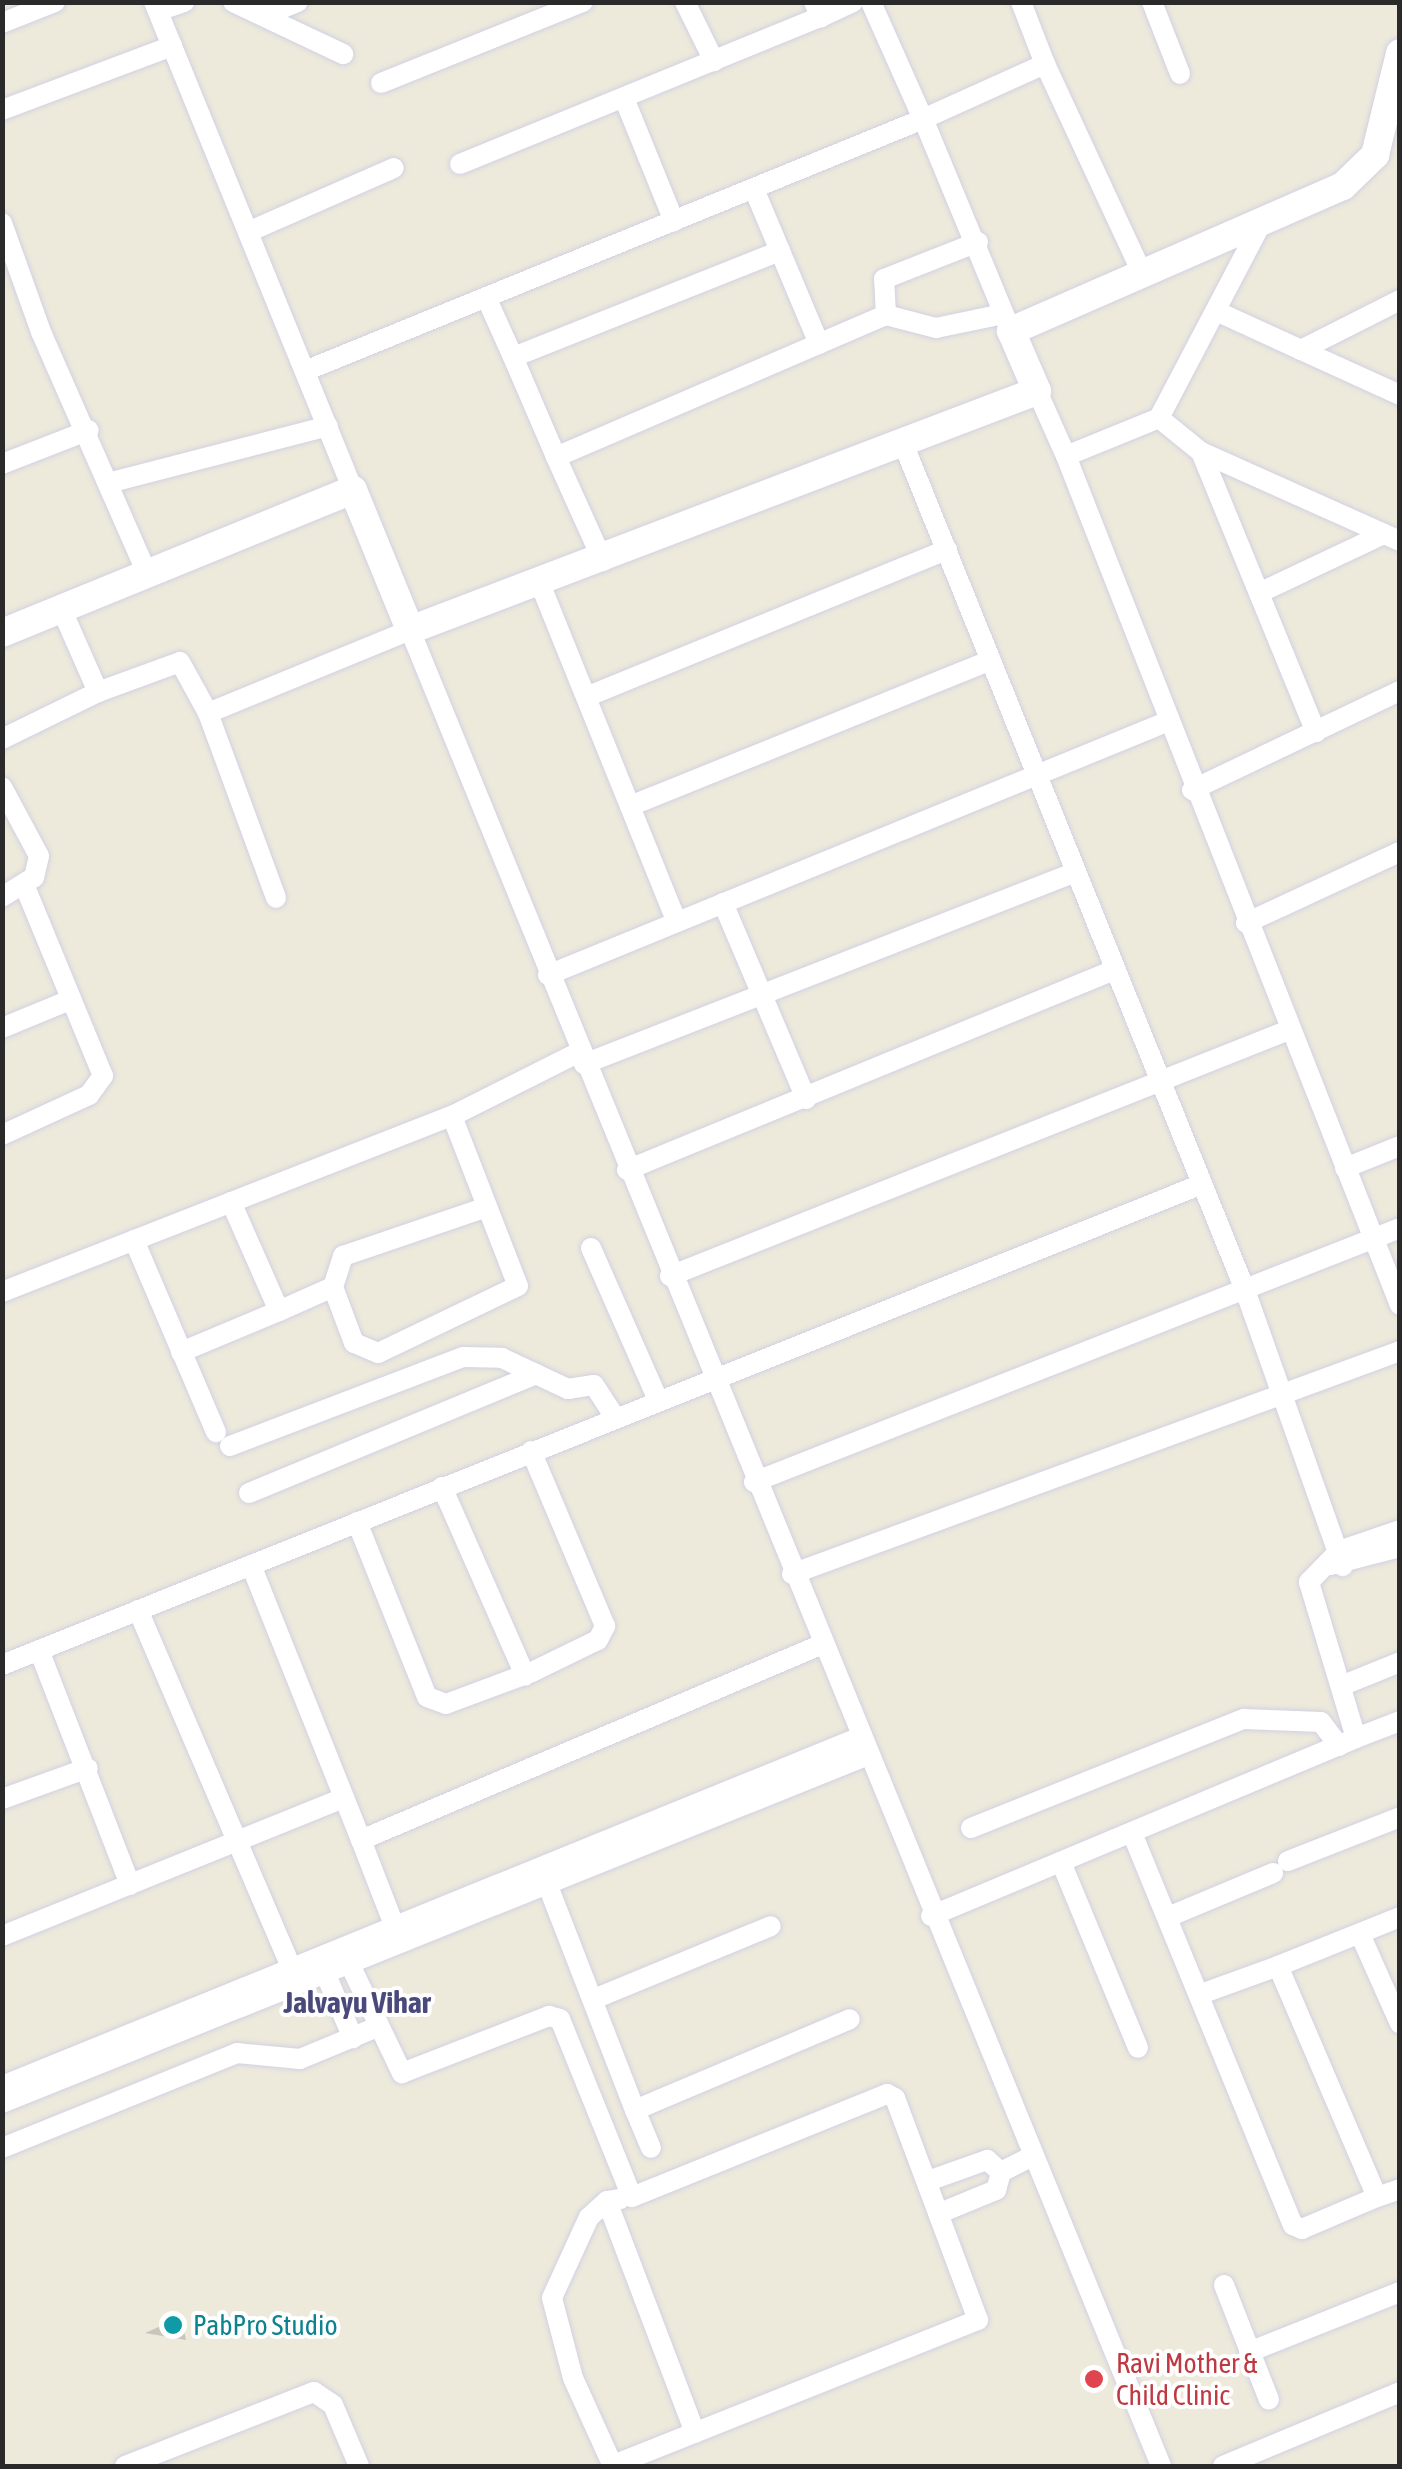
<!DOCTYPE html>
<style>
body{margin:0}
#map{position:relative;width:1402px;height:2469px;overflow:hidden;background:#ede9db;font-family:"Asap Condensed",sans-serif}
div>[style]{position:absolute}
.building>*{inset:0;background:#c8c5bb}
.roads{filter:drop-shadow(0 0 2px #d1d1e3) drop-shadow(0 0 2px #d1d1e3)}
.street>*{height:20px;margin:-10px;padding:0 10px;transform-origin:10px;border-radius:10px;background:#fff}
.secondary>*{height:28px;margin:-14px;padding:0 14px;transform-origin:14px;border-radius:14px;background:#fff}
.dots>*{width:28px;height:28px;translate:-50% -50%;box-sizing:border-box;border:5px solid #fff;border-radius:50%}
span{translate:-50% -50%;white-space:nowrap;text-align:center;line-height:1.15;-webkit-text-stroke:8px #fff;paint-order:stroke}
.culture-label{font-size:28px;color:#0d838f}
.left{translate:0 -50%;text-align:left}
.health-label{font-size:28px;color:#be3a42}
.neighbourhood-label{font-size:30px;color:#4a497c;font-weight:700}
.frame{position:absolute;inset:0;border:5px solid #2a2a2a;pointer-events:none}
</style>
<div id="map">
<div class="building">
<i style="clip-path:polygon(181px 2317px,186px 2340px,145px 2333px)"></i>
</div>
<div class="roads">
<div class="street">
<i style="left:154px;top:2px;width:527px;rotate:67.82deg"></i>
<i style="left:233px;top:2px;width:122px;rotate:25.3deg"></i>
<i style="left:685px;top:2px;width:66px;rotate:63.8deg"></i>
<i style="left:814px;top:2px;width:17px;rotate:65deg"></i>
<i style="left:821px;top:17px;width:35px;rotate:-25deg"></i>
<i style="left:1021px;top:2px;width:66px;rotate:68.8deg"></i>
<i style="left:1152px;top:2px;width:77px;rotate:68.7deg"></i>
<i style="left:158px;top:11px;width:28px;rotate:-19deg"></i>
<i style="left:268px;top:14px;width:32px;rotate:-22deg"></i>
<i style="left:2px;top:23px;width:57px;rotate:-21.6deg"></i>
<i style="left:381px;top:83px;width:218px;rotate:-21.9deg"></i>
<i style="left:624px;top:98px;width:133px;rotate:67.9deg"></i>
<i style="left:2px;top:110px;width:182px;rotate:-20.6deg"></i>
<i style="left:460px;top:164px;width:390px;rotate:-22.2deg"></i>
<i style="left:754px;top:189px;width:67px;rotate:67.2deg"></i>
<i style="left:780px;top:251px;width:287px;rotate:158.3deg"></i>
<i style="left:513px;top:357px;width:109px;rotate:66.7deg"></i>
<i style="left:556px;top:457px;width:359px;rotate:-23.3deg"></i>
<i style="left:886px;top:315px;width:36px;rotate:-93deg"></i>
<i style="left:884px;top:279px;width:101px;rotate:-21.5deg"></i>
<i style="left:2px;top:223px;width:116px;rotate:70.3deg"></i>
<i style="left:41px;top:332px;width:263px;rotate:66.3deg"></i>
<i style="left:248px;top:232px;width:159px;rotate:-23.7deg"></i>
<i style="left:780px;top:251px;width:101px;rotate:67.2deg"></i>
<i style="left:486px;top:297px;width:66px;rotate:65.8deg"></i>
<i style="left:1216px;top:311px;width:94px;rotate:24.6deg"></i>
<i style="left:1301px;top:350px;width:111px;rotate:-26.8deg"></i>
<i style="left:886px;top:315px;width:52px;rotate:14.6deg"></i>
<i style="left:936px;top:328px;width:68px;rotate:-11.8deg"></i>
<i style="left:1011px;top:331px;width:230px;rotate:-112.5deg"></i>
<i style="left:923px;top:119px;width:134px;rotate:-24.3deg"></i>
<i style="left:1045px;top:64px;width:233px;rotate:65.1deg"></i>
<i style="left:1301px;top:350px;width:109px;rotate:24.4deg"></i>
<i style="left:305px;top:371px;width:667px;rotate:-22.18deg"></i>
<i style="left:923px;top:119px;width:128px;rotate:-114deg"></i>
<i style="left:1037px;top:391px;width:71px;rotate:66deg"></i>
<i style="left:1066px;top:456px;width:100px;rotate:-22.2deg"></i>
<i style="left:1159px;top:418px;width:219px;rotate:-62.3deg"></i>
<i style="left:1159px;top:418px;width:54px;rotate:39deg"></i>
<i style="left:1201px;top:452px;width:218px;rotate:24.1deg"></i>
<i style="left:903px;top:443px;width:913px;rotate:68.01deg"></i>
<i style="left:1245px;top:1290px;width:293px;rotate:70.5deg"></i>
<i style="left:1201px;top:452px;width:303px;rotate:67.7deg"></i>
<i style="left:1066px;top:456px;width:912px;rotate:68.53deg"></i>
<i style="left:556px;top:457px;width:114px;rotate:65.7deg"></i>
<i style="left:2px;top:464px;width:93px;rotate:-21.3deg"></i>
<i style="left:112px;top:482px;width:223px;rotate:-14.5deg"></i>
<i style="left:541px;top:586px;width:362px;rotate:68deg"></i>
<i style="left:1259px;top:593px;width:138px;rotate:-25.3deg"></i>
<i style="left:61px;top:608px;width:92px;rotate:66.2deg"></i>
<i style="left:98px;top:692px;width:87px;rotate:-20.1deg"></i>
<i style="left:180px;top:662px;width:58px;rotate:61.2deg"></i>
<i style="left:208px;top:713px;width:218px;rotate:-22.3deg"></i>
<i style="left:410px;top:630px;width:1984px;rotate:67.75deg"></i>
<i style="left:586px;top:697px;width:390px;rotate:-22.2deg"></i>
<i style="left:208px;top:713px;width:197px;rotate:69.8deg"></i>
<i style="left:2px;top:739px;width:107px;rotate:-26.1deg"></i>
<i style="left:2px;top:787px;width:78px;rotate:61.8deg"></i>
<i style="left:39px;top:856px;width:22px;rotate:103deg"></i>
<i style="left:34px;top:877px;width:38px;rotate:148deg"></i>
<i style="left:1192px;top:790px;width:230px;rotate:-25.5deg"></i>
<i style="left:630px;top:806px;width:389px;rotate:-22deg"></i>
<i style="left:723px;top:903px;width:213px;rotate:67deg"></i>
<i style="left:1246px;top:923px;width:170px;rotate:-24.8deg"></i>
<i style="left:548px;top:975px;width:666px;rotate:-22.25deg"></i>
<i style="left:2px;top:1028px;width:74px;rotate:-22.4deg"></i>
<i style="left:584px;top:1064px;width:528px;rotate:-21.32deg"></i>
<i style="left:452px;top:1116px;width:182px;rotate:68.8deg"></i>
<i style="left:518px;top:1286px;width:155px;rotate:154.4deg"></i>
<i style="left:378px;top:1353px;width:26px;rotate:-157deg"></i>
<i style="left:354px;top:1343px;width:60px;rotate:-110.6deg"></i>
<i style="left:333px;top:1287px;width:33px;rotate:-72deg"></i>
<i style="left:343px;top:1256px;width:152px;rotate:-18.8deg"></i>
<i style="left:2px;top:1135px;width:96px;rotate:-24.7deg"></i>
<i style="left:89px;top:1095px;width:24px;rotate:-54deg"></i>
<i style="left:103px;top:1076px;width:204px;rotate:-112.4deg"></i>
<i style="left:1345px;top:1168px;width:59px;rotate:-21.8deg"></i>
<i style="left:627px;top:1170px;width:526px;rotate:-22.33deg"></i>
<i style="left:231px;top:1202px;width:119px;rotate:66.2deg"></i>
<i style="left:279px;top:1311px;width:59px;rotate:-24deg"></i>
<i style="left:134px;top:1240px;width:209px;rotate:66.9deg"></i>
<i style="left:591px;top:1248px;width:166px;rotate:66.2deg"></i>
<i style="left:670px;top:1276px;width:666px;rotate:-21.67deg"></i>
<i style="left:2px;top:1292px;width:483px;rotate:-21.4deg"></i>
<i style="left:452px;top:1116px;width:142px;rotate:-26.7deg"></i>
<i style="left:181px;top:1352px;width:106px;rotate:-22.7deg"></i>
<i style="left:230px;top:1446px;width:249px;rotate:-20.9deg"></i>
<i style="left:463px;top:1357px;width:39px;rotate:1deg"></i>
<i style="left:502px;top:1358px;width:73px;rotate:25.2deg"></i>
<i style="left:568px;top:1389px;width:26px;rotate:-9deg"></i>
<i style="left:594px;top:1385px;width:38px;rotate:57deg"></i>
<i style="left:754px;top:1482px;width:694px;rotate:-21.46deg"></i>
<i style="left:442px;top:1487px;width:206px;rotate:66.2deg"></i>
<i style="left:249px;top:1493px;width:311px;rotate:-22.5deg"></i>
<i style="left:357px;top:1522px;width:188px;rotate:68.2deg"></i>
<i style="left:427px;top:1697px;width:20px;rotate:20deg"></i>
<i style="left:446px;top:1704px;width:92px;rotate:-20.4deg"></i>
<i style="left:532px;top:1672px;width:73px;rotate:-25.9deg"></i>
<i style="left:598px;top:1640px;width:16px;rotate:-63deg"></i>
<i style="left:605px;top:1626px;width:190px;rotate:-112.9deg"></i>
<i style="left:251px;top:1565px;width:296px;rotate:68.2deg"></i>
<i style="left:1330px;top:1565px;width:72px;rotate:-14.4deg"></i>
<i style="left:792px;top:1574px;width:648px;rotate:-20.14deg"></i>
<i style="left:138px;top:1610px;width:391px;rotate:66.8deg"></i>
<i style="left:39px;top:1650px;width:252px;rotate:68.8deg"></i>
<i style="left:2px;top:1665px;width:1293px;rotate:-21.84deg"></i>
<i style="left:1341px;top:1686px;width:64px;rotate:-22.1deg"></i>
<i style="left:1356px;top:1738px;width:47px;rotate:-21.1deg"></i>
<i style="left:2px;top:1799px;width:91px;rotate:-19.8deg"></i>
<i style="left:971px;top:1828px;width:294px;rotate:-21.8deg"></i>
<i style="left:1244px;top:1719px;width:77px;rotate:2.2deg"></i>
<i style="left:1321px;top:1722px;width:30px;rotate:53deg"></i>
<i style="left:1132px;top:1833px;width:424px;rotate:67.7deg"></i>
<i style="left:1293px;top:2225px;width:10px;rotate:24deg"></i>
<i style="left:1302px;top:2229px;width:82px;rotate:-23.1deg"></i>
<i style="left:1288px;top:1861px;width:120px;rotate:-21.4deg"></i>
<i style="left:1061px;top:1862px;width:201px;rotate:67.5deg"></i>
<i style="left:543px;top:1873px;width:254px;rotate:68.8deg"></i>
<i style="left:635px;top:2110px;width:233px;rotate:-22.9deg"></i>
<i style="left:931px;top:1916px;width:461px;rotate:-22.7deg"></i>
<i style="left:1356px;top:1738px;width:163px;rotate:-106.8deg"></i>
<i style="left:1309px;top:1582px;width:43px;rotate:-45.9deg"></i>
<i style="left:1339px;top:1551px;width:65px;rotate:-19deg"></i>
<i style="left:1168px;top:1917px;width:114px;rotate:-22.7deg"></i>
<i style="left:1400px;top:1917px;width:131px;rotate:158.1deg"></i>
<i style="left:1278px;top:1966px;width:251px;rotate:66.8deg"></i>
<i style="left:1377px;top:2197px;width:24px;rotate:-19deg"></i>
<i style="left:394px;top:1925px;width:91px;rotate:-111.2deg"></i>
<i style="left:361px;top:1840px;width:500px;rotate:-23deg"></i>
<i style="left:1360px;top:1934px;width:98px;rotate:66deg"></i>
<i style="left:2px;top:1936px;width:369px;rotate:-22deg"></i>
<i style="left:342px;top:1948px;width:139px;rotate:64.4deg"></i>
<i style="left:402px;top:2073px;width:158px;rotate:-21.2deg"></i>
<i style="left:549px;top:2016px;width:11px;rotate:15deg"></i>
<i style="left:560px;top:2019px;width:192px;rotate:68deg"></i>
<i style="left:632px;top:2197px;width:275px;rotate:-22deg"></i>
<i style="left:887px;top:2094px;width:9px;rotate:27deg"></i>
<i style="left:895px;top:2098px;width:237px;rotate:69.5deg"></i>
<i style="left:978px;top:2320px;width:394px;rotate:158.3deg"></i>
<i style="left:320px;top:1961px;width:84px;rotate:66.8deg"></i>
<i style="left:1201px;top:1994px;width:82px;rotate:-20deg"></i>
<i style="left:594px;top:1999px;width:191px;rotate:-22.4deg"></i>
<i style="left:2px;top:2086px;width:924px;rotate:-22.12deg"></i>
<i style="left:2px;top:2103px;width:931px;rotate:-21.88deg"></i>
<i style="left:635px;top:2110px;width:41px;rotate:67.2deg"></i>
<i style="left:2px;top:2148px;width:253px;rotate:-22deg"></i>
<i style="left:237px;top:2053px;width:63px;rotate:5.4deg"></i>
<i style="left:300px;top:2059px;width:81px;rotate:-22.5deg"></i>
<i style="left:928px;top:2181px;width:63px;rotate:-19.6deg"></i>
<i style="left:987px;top:2160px;width:18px;rotate:41deg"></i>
<i style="left:620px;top:2199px;width:13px;rotate:171deg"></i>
<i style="left:607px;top:2201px;width:248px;rotate:69.2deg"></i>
<i style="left:607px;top:2201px;width:24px;rotate:138deg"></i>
<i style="left:589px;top:2217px;width:89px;rotate:114.6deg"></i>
<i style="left:552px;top:2298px;width:83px;rotate:75.3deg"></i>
<i style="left:573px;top:2378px;width:97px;rotate:65.6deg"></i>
<i style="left:940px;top:2213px;width:61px;rotate:-22.3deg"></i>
<i style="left:996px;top:2190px;width:19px;rotate:-74deg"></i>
<i style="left:1001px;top:2172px;width:34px;rotate:-27deg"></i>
<i style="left:1224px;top:2285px;width:123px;rotate:68.6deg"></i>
<i style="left:1249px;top:2352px;width:162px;rotate:-21.7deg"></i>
<i style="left:125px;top:2466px;width:203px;rotate:-21.4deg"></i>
<i style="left:314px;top:2392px;width:23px;rotate:34deg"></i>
<i style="left:333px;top:2405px;width:66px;rotate:66.9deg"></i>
<i style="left:1223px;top:2466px;width:192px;rotate:-22.7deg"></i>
</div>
<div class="secondary">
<i style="left:2px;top:633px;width:379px;rotate:-22.2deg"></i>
<i style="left:353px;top:490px;width:151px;rotate:67.8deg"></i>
<i style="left:410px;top:630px;width:671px;rotate:-20.87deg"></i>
<i style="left:1037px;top:391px;width:65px;rotate:-113.4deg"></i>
<i style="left:1011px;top:331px;width:362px;rotate:-23.6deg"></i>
<i style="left:1343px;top:186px;width:45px;rotate:-44.1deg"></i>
<i style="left:1375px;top:155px;width:105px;rotate:-76.2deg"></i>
</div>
</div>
<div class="dots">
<i style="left:173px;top:2325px;background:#0f9aa8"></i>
<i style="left:1094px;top:2379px;background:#e0444e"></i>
</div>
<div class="culture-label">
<span class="left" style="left:193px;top:2325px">PabPro Studio</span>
</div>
<div class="health-label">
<span class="left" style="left:1116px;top:2379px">Ravi Mother &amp;<br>Child Clinic</span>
</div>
<div class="neighbourhood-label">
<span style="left:357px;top:2002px">Jalvayu Vihar</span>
</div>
<div class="frame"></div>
</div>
